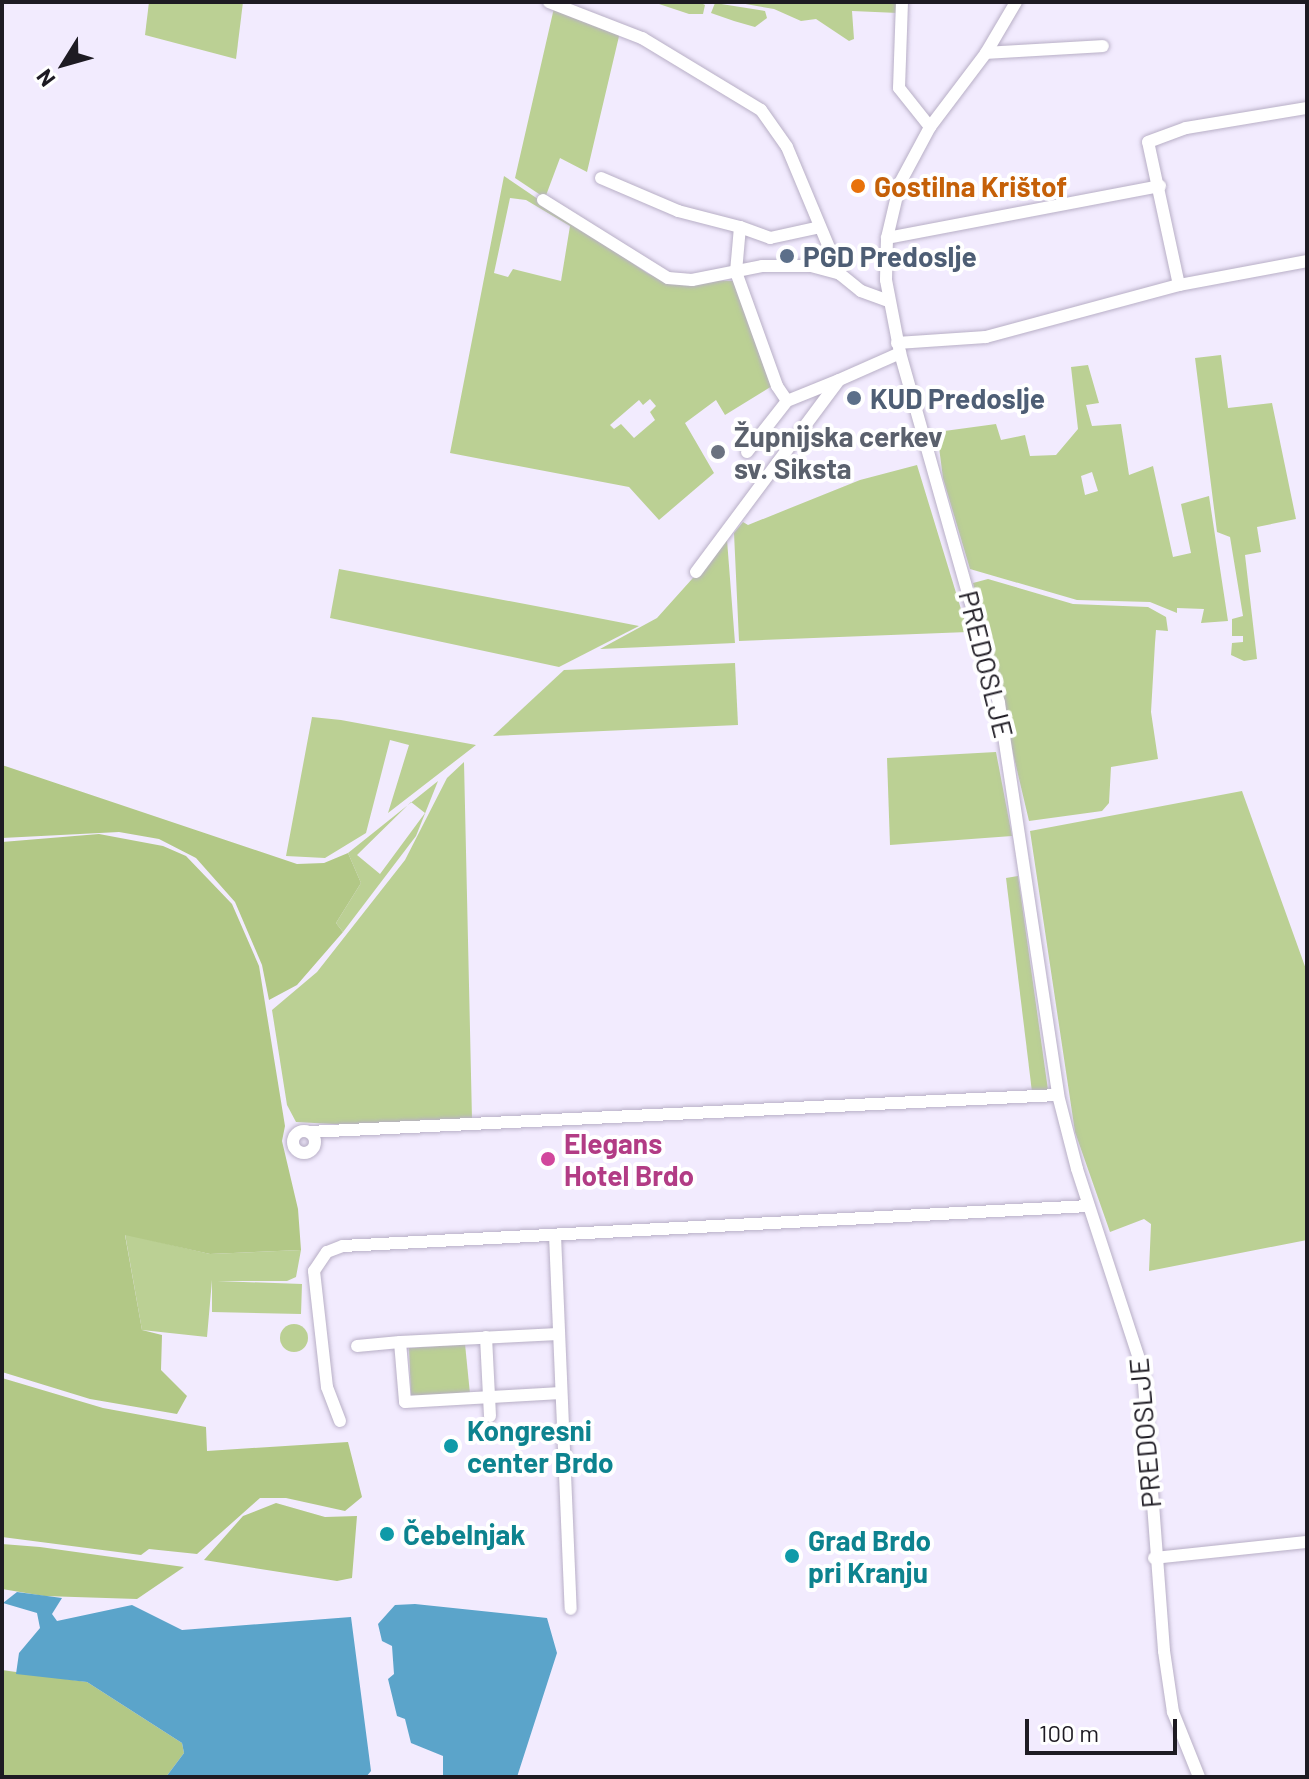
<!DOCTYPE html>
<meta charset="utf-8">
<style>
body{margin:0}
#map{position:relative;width:1309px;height:1779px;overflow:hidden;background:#f2ebfe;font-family:Barlow,sans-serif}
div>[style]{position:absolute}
.green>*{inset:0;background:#bbd094}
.round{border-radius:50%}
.forest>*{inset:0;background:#b2c886}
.water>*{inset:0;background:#5ba4ca}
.roads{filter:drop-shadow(0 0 2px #b8afc6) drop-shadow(0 0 2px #b8afc6)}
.minor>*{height:12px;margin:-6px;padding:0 6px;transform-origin:6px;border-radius:6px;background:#fff}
.minor>.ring{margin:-6px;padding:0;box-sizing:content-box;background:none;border:12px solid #fff;border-radius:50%}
.dots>*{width:22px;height:22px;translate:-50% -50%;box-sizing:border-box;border:4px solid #fff;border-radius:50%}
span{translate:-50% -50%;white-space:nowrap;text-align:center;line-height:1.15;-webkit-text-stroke:8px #fff;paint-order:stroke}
.food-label{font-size:28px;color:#c56008;font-weight:700}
.left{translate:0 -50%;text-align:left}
.service-label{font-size:28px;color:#4e5e75;font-weight:700}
.worship-label{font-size:28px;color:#5b616d;font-weight:700}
.street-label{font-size:28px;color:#1e1b23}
.hotel-label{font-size:28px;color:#b23c85;font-weight:700}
.culture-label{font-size:28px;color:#0d838f;font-weight:700}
.frame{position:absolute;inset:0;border:4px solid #1e1b23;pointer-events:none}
.north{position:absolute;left:24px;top:24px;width:80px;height:80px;-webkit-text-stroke:6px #fff;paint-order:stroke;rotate:233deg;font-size:22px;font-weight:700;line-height:32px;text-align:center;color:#1e1b23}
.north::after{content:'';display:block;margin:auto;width:28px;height:36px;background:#1e1b23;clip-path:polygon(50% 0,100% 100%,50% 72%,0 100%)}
.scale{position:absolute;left:1025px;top:1719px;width:152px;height:36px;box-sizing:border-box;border:4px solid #1e1b23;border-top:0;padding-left:10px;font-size:24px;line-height:28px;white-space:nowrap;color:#1e1b23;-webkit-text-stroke:6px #fff;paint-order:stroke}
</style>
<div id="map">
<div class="green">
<i style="clip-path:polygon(149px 2px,243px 2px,236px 59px,145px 35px)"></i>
<i style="clip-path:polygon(653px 2px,699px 2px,705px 5px,703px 14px,689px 14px)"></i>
<i style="clip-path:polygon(734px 2px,899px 2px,898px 13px,852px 11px,854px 39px,849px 41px,816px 19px,801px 21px,774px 9px)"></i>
<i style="clip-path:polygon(715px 3px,765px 11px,767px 18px,755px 27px,734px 21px,711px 13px)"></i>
<i style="clip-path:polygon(554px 8px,620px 32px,587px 172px,560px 158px,545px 198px,515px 178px)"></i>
<i style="clip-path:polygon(evenodd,504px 176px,647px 273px,660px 279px,734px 281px,772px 386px,725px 415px,716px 400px,685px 423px,714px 473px,659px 520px,629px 487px,450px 453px,504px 176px,510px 198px,526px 200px,570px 226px,561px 281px,513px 269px,508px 277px,494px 273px,510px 198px,504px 176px,650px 399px,656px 406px,650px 412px,655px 420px,634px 438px,621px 424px,614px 429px,610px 425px,639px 400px,643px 405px,650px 399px)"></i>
<i style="clip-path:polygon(1221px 355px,1228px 408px,1272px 403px,1296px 519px,1257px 527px,1261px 552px,1245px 555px,1257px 659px,1244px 661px,1231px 655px,1232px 643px,1243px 642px,1243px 636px,1232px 636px,1232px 619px,1243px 616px,1230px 537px,1217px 532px,1195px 358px)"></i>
<i style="clip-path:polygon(evenodd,1088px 365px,1099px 403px,1086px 405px,1092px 426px,1121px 424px,1129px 475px,1153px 466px,1173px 557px,1191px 553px,1181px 504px,1209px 496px,1228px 621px,1201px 623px,1204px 609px,1177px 608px,1177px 613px,1150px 602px,1077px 600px,970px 569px,943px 478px,937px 432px,996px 424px,1001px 440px,1025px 435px,1030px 456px,1056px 455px,1078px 429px,1071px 367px,1088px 365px,1092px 472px,1098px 491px,1085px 495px,1081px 476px,1092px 472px)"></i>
<i style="clip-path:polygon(917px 465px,968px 632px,739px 641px,734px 533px,743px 522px,748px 525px,860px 480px)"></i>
<i style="clip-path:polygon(727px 540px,735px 643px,600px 649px,657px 618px)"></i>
<i style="clip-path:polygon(339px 569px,567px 612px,639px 626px,559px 667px,330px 618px)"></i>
<i style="clip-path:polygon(988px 579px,1073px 604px,1148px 607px,1166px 617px,1168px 631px,1156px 630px,1155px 643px,1151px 712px,1158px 759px,1111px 767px,1109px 803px,1102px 811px,1029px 821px,973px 583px)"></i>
<i style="clip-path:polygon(735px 663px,738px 725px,493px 736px,564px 670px)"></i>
<i style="clip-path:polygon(312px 717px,341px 720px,476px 745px,388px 813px,409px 745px,390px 740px,366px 833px,325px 858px,286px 856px)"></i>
<i style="clip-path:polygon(996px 752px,1012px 836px,890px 845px,887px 758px)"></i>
<i style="clip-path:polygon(464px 762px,472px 1119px,352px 1125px,296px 1122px,287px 1105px,272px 1010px,317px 972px,405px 860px,447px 778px)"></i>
<i style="clip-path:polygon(evenodd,438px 781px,416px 836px,343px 932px,336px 923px,361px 883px,348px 853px,438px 781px,411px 802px,425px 813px,380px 874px,357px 855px,411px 802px)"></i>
<i style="clip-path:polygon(1242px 791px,1307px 972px,1307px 1240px,1149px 1271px,1151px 1224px,1144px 1219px,1110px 1232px,1075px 1132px,1030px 831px)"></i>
<i style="clip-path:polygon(1018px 876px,1048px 1090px,1032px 1092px,1006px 878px)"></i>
<i style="clip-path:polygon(125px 1234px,210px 1254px,301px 1250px,296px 1277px,287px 1281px,217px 1281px,302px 1284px,301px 1314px,212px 1312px,212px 1280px,207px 1337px,142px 1330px)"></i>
<i class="round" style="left:280px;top:1324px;width:28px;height:28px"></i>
<i style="clip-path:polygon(465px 1344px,470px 1394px,411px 1396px,409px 1348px)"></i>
</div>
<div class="forest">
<i style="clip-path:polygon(2px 765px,297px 864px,324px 863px,348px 853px,361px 883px,336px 923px,343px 932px,297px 985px,269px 1000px,262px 965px,235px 902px,196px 858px,159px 839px,119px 832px,2px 838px)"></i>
<i style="clip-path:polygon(99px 834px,163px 846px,186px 856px,232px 904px,259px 966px,285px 1126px,282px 1141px,298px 1209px,301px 1250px,210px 1254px,125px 1235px,142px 1330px,162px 1335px,161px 1370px,187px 1396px,177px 1414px,90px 1399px,2px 1372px,2px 842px)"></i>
<i style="clip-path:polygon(2px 1378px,103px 1408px,206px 1427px,207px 1451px,348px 1442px,362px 1497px,345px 1511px,286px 1498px,260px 1498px,197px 1554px,149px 1549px,141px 1555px,2px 1537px)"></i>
<i style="clip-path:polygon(276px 1503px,325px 1517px,357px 1516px,352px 1578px,337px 1581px,204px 1560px,243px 1516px)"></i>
<i style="clip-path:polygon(2px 1544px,40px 1547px,184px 1567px,137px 1599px,44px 1596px,2px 1589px)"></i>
<i style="clip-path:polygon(2px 1670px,87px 1682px,182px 1743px,184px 1753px,166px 1777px,2px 1777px)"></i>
</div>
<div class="water">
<i style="clip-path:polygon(17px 1592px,62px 1598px,52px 1614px,57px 1621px,132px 1605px,182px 1630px,351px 1617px,371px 1771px,366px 1777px,166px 1777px,184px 1753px,182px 1743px,87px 1682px,16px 1674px,19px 1653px,40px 1628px,37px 1613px,3px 1603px)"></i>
<i style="clip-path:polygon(415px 1604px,547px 1618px,557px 1653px,517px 1777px,443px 1777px,443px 1756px,411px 1743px,405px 1719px,397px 1716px,388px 1679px,394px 1674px,392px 1646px,382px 1641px,378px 1624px,395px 1605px)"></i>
</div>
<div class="roads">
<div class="minor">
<i style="left:549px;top:2px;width:100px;rotate:21.2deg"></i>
<i style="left:642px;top:38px;width:139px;rotate:31.2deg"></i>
<i style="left:761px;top:110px;width:45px;rotate:54.9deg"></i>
<i style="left:787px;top:147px;width:138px;rotate:67.3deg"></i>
<i style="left:840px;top:274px;width:27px;rotate:39deg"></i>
<i style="left:861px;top:291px;width:30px;rotate:20deg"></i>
<i style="left:902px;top:2px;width:86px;rotate:92deg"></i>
<i style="left:899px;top:88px;width:50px;rotate:51.5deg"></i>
<i style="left:1016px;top:2px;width:59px;rotate:120.5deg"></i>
<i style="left:986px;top:53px;width:93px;rotate:127.1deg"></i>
<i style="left:930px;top:127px;width:64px;rotate:118.2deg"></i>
<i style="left:900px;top:183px;width:57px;rotate:103.3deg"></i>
<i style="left:887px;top:238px;width:42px;rotate:91.4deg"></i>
<i style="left:886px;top:280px;width:74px;rotate:79.1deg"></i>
<i style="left:900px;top:353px;width:364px;rotate:74.2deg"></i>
<i style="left:999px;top:703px;width:396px;rotate:81.4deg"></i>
<i style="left:1058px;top:1095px;width:76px;rotate:75.6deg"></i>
<i style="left:1077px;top:1169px;width:213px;rotate:71.9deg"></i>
<i style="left:1143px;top:1371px;width:281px;rotate:85.7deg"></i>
<i style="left:1164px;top:1651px;width:62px;rotate:81.6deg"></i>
<i style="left:1173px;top:1712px;width:70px;rotate:68.2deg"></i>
<i style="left:986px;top:53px;width:117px;rotate:-3.4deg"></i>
<i style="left:601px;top:178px;width:84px;rotate:23.2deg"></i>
<i style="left:678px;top:211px;width:64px;rotate:14.5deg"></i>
<i style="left:740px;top:227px;width:45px;rotate:95.1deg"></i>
<i style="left:736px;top:272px;width:121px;rotate:70.2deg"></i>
<i style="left:777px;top:386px;width:18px;rotate:56deg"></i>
<i style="left:787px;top:401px;width:56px;rotate:-22deg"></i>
<i style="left:543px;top:200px;width:147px;rotate:32deg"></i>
<i style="left:668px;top:278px;width:24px;rotate:5deg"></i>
<i style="left:692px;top:280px;width:71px;rotate:-11.3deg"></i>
<i style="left:762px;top:266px;width:49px"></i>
<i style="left:811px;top:266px;width:30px;rotate:15deg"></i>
<i style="left:740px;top:227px;width:32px;rotate:20deg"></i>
<i style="left:770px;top:238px;width:51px;rotate:-12.4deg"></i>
<i style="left:887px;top:238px;width:278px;rotate:-10.8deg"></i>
<i style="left:1179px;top:285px;width:146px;rotate:-102.2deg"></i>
<i style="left:1148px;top:142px;width:40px;rotate:-20.2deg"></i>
<i style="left:1186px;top:128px;width:123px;rotate:-9.4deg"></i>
<i style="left:897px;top:343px;width:89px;rotate:-3.9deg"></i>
<i style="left:986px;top:337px;width:200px;rotate:-15.1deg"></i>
<i style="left:1179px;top:285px;width:130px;rotate:-10.6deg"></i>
<i style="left:747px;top:452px;width:65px;rotate:-51.9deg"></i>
<i style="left:696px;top:572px;width:239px;rotate:-53.3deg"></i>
<i style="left:839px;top:380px;width:67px;rotate:-23.9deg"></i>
<i class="ring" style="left:293px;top:1131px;width:10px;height:10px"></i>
<i style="left:309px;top:1132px;width:750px;rotate:-2.83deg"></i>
<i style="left:555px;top:1235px;width:374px;rotate:87.6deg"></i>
<i style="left:558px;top:1334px;width:158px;rotate:177.1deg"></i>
<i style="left:400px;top:1342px;width:60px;rotate:85.2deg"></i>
<i style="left:405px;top:1402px;width:156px;rotate:-3.3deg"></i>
<i style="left:486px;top:1337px;width:79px;rotate:87.1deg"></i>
<i style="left:357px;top:1346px;width:43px;rotate:-5.3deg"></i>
<i style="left:340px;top:1421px;width:36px;rotate:-111deg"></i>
<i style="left:327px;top:1387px;width:117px;rotate:-96.4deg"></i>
<i style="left:314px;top:1271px;width:23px;rotate:-56deg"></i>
<i style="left:327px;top:1252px;width:17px;rotate:-21deg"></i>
<i style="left:343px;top:1246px;width:746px;rotate:-3.07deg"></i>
<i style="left:1154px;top:1558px;width:154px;rotate:-6deg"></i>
</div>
</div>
<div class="dots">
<i style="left:858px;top:186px;background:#e8710a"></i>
<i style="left:787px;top:256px;background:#5c6f8a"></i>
<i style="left:854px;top:398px;background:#5c6f8a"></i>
<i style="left:718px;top:452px;background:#6b7280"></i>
<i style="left:548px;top:1159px;background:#d1479c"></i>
<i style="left:451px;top:1446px;background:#0f9aa8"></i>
<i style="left:387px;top:1534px;background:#0f9aa8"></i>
<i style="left:792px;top:1556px;background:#0f9aa8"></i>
</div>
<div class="food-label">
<span class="left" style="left:874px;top:186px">Gostilna Krištof</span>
</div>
<div class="service-label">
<span class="left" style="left:803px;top:256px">PGD Predoslje</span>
<span class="left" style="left:870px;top:398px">KUD Predoslje</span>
</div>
<div class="worship-label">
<span class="left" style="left:734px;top:452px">Župnijska cerkev<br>sv. Siksta</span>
</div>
<div class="street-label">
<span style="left:987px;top:664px;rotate:76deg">PREDOSLJE</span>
<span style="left:1144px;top:1433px;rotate:-95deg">PREDOSLJE</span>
</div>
<div class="hotel-label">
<span class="left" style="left:564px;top:1159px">Elegans<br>Hotel Brdo</span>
</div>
<div class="culture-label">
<span class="left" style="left:467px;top:1446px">Kongresni<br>center Brdo</span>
<span class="left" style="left:403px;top:1534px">Čebelnjak</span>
<span class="left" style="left:808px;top:1556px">Grad Brdo<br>pri Kranju</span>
</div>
<div class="frame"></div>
<div class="north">N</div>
<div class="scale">100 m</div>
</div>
